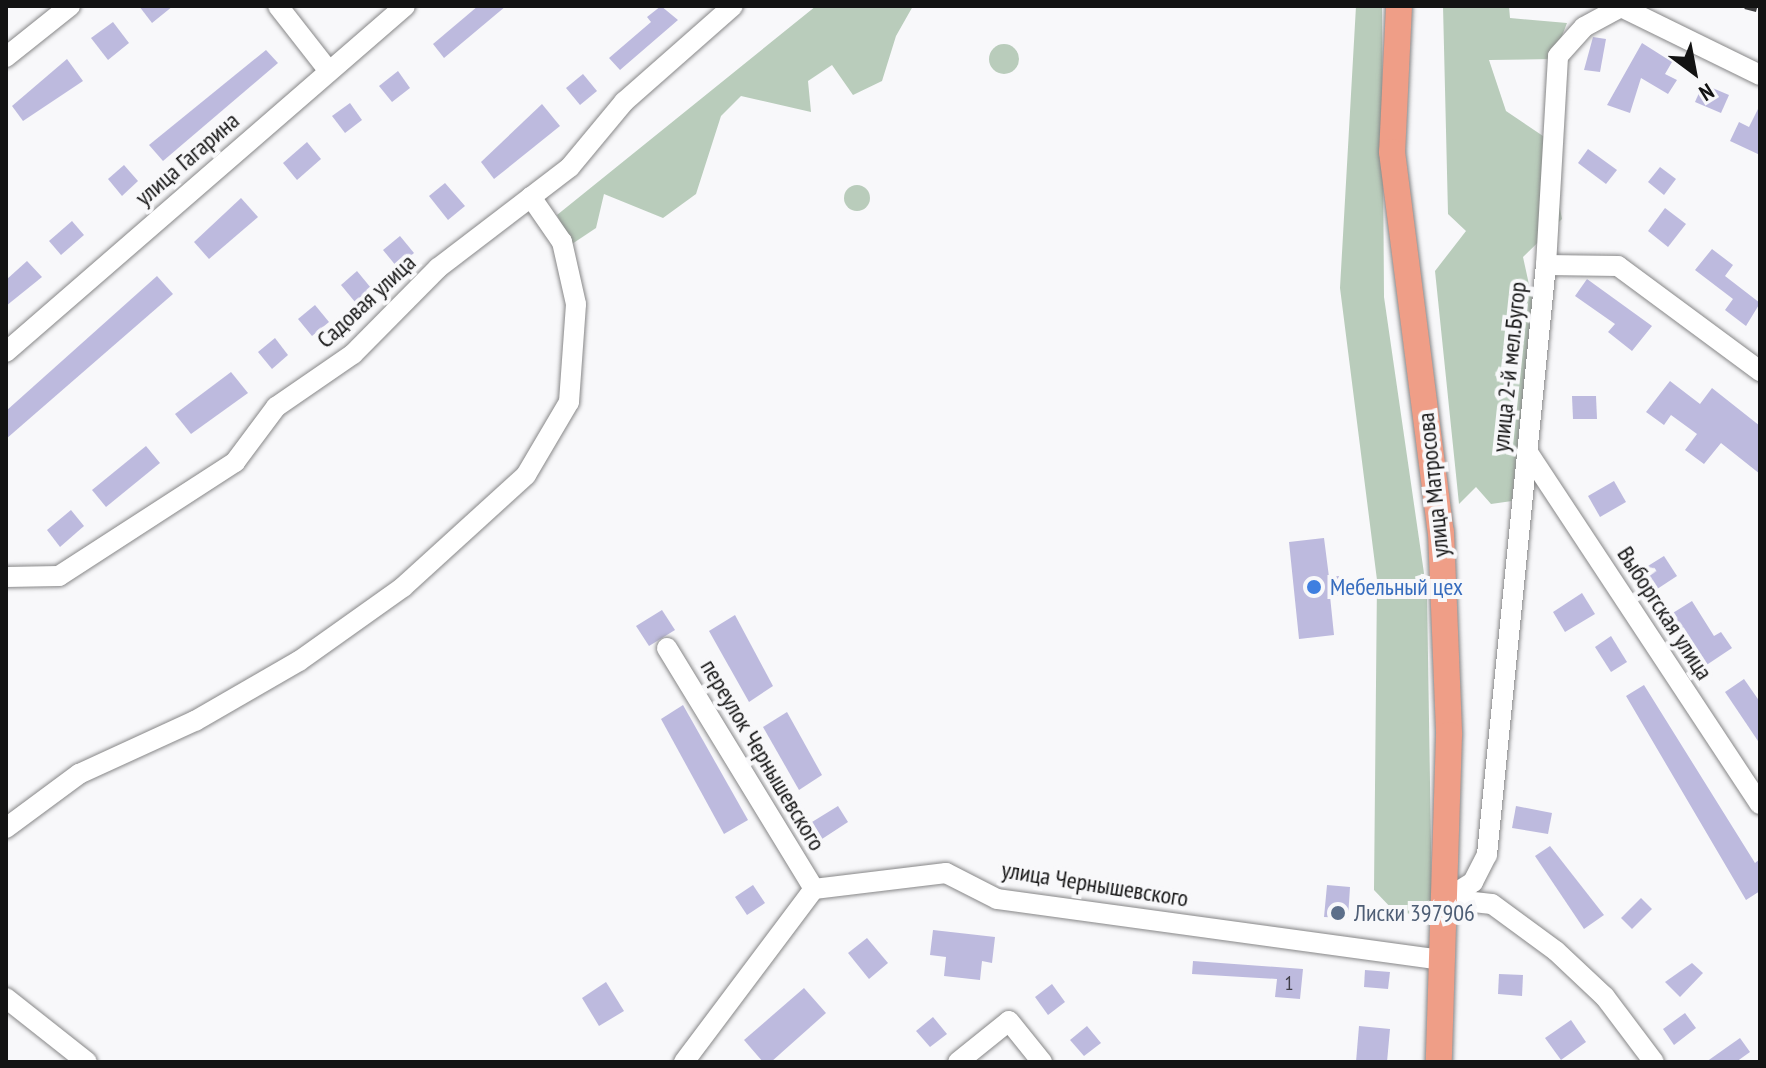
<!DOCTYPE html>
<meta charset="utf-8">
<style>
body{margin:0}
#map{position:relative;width:1766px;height:1068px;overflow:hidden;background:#f8f8fa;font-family:"PT Sans Narrow",sans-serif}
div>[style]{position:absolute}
.green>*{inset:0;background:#b9ccbb}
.round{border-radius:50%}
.building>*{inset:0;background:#bdbade}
.roads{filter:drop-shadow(0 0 2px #878788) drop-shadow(0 0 2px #878788)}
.minor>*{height:20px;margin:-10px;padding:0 10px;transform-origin:10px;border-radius:10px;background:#fff}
.major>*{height:26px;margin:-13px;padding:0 13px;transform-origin:13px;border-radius:13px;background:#ef9e87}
.rail>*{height:5px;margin-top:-2.5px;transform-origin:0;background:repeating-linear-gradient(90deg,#414142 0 12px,transparent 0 18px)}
.dots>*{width:22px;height:22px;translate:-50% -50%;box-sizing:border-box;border:4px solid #f8f8fa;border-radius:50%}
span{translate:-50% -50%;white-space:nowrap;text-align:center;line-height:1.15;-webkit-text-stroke:8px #f8f8fa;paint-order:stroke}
.number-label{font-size:20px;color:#3e3d46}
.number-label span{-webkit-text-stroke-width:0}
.street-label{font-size:24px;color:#131313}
.shop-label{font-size:24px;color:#366cbe}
.left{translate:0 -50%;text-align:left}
.service-label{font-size:24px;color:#4e5e75}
.frame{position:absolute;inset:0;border:8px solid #131313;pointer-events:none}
.north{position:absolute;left:1654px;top:32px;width:80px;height:80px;-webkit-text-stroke:6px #f8f8fa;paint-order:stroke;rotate:148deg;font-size:22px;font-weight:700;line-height:32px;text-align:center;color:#131313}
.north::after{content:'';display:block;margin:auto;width:28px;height:36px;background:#131313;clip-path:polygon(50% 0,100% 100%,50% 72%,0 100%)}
</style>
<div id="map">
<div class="green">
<i style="clip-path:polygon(816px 6px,913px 6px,896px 36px,882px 81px,853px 95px,832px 65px,808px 81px,811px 112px,741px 96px,721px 116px,696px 194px,663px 218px,604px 194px,596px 228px,572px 244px,557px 215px)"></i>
<i style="clip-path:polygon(1356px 6px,1382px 6px,1384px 297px,1427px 594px,1432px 908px,1417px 915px,1394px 911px,1374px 890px,1377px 580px,1340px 288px)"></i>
<i style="clip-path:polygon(1443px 6px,1509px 6px,1510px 18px,1567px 23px,1553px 59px,1489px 60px,1506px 111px,1546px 138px,1562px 219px,1523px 257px,1533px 303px,1512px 501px,1491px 504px,1476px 487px,1459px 504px,1435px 271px,1466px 231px,1448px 214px)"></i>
<i class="round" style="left:989px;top:44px;width:30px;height:30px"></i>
<i class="round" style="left:844px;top:185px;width:26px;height:26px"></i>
</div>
<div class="building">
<i style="clip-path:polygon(139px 6px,173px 6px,152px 23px)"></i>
<i style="clip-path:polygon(478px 6px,506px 6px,444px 58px,433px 44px)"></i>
<i style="clip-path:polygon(661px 6px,678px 20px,620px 70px,609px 58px,651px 22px,647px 17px)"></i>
<i style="clip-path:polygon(113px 22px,129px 43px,108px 60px,91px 38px)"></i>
<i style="clip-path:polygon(1593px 37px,1606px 39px,1600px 72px,1584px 70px)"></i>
<i style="clip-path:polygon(1642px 43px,1672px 62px,1665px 74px,1677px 80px,1668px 94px,1641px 78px,1630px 113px,1607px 105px)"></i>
<i style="clip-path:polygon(266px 50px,278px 63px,163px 161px,149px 145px)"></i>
<i style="clip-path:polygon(67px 59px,83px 81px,23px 121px,12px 106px)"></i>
<i style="clip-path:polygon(398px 71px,410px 88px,392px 102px,379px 86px)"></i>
<i style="clip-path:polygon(583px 74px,597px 91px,580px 105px,566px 88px)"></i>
<i style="clip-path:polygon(1703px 84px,1729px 95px,1721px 113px,1695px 102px)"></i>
<i style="clip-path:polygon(350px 103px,362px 120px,345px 133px,332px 116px)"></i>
<i style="clip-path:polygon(542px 104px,560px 126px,494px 179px,481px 162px)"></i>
<i style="clip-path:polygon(1760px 105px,1760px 155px,1730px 141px,1739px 122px,1749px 127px)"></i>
<i style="clip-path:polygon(307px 142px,321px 159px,297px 180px,283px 163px)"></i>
<i style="clip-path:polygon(1588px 149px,1617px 170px,1606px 184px,1578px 163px)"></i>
<i style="clip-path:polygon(124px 165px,138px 181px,122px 196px,108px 179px)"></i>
<i style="clip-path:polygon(1660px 167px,1676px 179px,1664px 195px,1648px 182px)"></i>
<i style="clip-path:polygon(445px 183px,465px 206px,448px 220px,429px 196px)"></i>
<i style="clip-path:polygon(241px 198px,258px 217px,209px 259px,194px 242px)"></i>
<i style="clip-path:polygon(1665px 208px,1686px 224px,1668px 247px,1648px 231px)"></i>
<i style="clip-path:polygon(72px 221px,84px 235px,61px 255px,49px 241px)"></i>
<i style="clip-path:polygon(400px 236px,414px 253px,397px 267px,383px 250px)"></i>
<i style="clip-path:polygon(1712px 249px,1733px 265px,1725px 276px,1760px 303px,1746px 326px,1725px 310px,1733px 299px,1695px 270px)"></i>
<i style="clip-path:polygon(27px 261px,42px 277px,6px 306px,6px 280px)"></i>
<i style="clip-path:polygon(357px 271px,371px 288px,355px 302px,341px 285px)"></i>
<i style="clip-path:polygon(157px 276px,173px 294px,6px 439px,6px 411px)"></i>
<i style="clip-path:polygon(1587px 279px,1652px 326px,1632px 351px,1608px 332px,1615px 324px,1575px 296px)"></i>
<i style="clip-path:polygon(315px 305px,329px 322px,312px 336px,298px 319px)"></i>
<i style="clip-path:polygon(275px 338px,288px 355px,272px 369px,258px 352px)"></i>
<i style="clip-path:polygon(231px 372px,248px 393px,191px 434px,175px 414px)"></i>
<i style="clip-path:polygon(1670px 381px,1700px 404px,1712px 388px,1760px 426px,1760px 474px,1721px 443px,1704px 464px,1685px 450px,1697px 434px,1671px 415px,1664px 425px,1646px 412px)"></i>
<i style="clip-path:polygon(1572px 396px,1596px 396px,1597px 419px,1573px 419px)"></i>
<i style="clip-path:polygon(146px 446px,160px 463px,106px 507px,92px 490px)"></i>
<i style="clip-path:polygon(1614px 481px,1626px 502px,1600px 517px,1588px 496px)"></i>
<i style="clip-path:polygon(71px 510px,84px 526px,60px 547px,47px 530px)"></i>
<i style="clip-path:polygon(1324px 538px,1329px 577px,1339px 576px,1341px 595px,1330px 596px,1334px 635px,1299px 639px,1289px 542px)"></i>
<i style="clip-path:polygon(1664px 556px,1677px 576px,1648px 595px,1635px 574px)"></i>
<i style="clip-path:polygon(1582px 593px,1595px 614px,1565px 632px,1553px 612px)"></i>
<i style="clip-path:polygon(1692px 601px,1714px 636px,1721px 632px,1732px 648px,1702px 668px,1668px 616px)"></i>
<i style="clip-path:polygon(662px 610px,675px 630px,649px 646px,636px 626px)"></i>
<i style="clip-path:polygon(735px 615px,773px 686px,749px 702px,709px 631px)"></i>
<i style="clip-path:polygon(1611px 636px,1627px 662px,1611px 672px,1595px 647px)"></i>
<i style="clip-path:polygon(1744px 679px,1760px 702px,1760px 744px,1725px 692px)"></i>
<i style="clip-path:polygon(1644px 685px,1755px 863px,1760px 859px,1760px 891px,1746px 900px,1626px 696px)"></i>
<i style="clip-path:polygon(683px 705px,748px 820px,724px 834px,661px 719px)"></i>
<i style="clip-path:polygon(787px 712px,822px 775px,799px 790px,763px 727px)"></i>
<i style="clip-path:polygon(838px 806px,848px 822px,822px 839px,812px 822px)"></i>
<i style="clip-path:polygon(1516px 806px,1552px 813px,1548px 834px,1512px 828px)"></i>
<i style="clip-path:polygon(1550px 846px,1604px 915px,1584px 929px,1535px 856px)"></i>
<i style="clip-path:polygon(753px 885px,765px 903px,747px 915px,735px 897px)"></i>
<i style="clip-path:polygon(1327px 885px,1350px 887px,1348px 918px,1324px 917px)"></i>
<i style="clip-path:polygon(1641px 898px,1652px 909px,1632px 929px,1621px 918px)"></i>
<i style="clip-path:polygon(933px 930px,995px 937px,992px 963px,982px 961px,980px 980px,944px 976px,946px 957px,930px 955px)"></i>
<i style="clip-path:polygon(867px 938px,888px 963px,869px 979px,848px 953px)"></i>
<i style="clip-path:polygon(1193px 961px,1303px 969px,1300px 999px,1275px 997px,1277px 979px,1192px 974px)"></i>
<i style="clip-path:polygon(1692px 963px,1703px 973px,1680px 997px,1665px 982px)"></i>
<i style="clip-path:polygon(1365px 970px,1390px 972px,1388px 989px,1364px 987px)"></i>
<i style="clip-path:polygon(1499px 974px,1523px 975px,1522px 996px,1498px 994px)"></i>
<i style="clip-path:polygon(606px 982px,624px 1011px,599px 1026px,582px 998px)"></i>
<i style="clip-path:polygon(1052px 984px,1065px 1002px,1048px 1015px,1035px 997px)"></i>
<i style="clip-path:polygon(804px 988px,826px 1013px,771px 1062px,763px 1062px,744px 1040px)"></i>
<i style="clip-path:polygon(1685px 1013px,1696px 1028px,1674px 1045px,1663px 1029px)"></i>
<i style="clip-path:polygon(933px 1017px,947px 1034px,930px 1047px,916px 1031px)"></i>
<i style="clip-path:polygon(1571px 1020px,1586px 1042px,1561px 1060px,1545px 1038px)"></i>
<i style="clip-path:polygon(1087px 1026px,1101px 1043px,1084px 1056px,1070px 1040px)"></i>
<i style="clip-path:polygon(1359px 1026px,1390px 1029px,1387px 1062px,1356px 1062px)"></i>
<i style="clip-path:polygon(1740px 1038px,1750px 1052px,1736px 1062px,1706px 1062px)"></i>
</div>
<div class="roads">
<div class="minor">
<i style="left:278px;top:6px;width:81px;rotate:52deg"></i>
<i style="left:6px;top:57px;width:82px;rotate:-38.6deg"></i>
<i style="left:1546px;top:265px;width:72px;rotate:0.8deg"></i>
<i style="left:1618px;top:266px;width:177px;rotate:36.5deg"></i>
<i style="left:6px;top:352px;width:528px;rotate:-40.93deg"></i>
<i style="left:1527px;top:451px;width:423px;rotate:56.6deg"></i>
<i style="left:6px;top:577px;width:53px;rotate:-1.1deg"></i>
<i style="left:59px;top:576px;width:210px;rotate:-32.9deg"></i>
<i style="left:235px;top:462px;width:69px;rotate:-53.3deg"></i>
<i style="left:276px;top:407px;width:93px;rotate:-34.5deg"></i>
<i style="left:353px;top:354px;width:121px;rotate:-45.3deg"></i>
<i style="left:438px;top:268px;width:166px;rotate:-37.4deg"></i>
<i style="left:570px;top:167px;width:85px;rotate:-50.3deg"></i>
<i style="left:624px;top:102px;width:145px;rotate:-41.4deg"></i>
<i style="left:667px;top:648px;width:282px;rotate:58.6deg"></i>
<i style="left:6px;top:828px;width:91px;rotate:-36.5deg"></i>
<i style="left:79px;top:774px;width:128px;rotate:-24.6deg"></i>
<i style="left:195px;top:721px;width:120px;rotate:-30deg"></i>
<i style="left:299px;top:661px;width:128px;rotate:-35.4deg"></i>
<i style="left:403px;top:587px;width:166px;rotate:-42.3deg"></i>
<i style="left:526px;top:475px;width:85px;rotate:-59.5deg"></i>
<i style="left:569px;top:402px;width:98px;rotate:-85.9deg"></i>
<i style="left:576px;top:304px;width:64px;rotate:-102.7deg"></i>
<i style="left:562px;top:242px;width:55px;rotate:-124.6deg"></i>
<i style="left:1446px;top:899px;width:32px;rotate:-32deg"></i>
<i style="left:1473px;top:882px;width:30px;rotate:-63deg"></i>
<i style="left:1487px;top:855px;width:593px;rotate:-84.29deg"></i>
<i style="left:1546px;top:265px;width:209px;rotate:-86.7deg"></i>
<i style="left:1558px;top:56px;width:39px;rotate:-48deg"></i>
<i style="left:1584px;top:27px;width:42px;rotate:-28.4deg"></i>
<i style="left:1621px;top:7px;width:155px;rotate:26.1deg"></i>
<i style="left:1446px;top:899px;width:46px;rotate:6.2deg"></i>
<i style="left:1492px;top:904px;width:79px;rotate:36.3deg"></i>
<i style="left:1556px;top:951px;width:67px;rotate:43.2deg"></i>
<i style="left:1605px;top:997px;width:81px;rotate:53deg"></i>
<i style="left:6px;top:998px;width:103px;rotate:38.3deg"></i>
<i style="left:684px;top:1062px;width:216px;rotate:-53.1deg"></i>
<i style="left:814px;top:889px;width:133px;rotate:-6.9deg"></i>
<i style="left:946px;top:873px;width:57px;rotate:27deg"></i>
<i style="left:997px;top:899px;width:451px;rotate:7.8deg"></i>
<i style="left:958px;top:1062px;width:65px;rotate:-38.8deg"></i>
<i style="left:1009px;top:1021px;width:53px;rotate:51.2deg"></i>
</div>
<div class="major">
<i style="left:1399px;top:6px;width:146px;rotate:92.7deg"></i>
<i style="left:1392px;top:152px;width:383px;rotate:82.7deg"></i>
<i style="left:1441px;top:532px;width:203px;rotate:87.7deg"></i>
<i style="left:1449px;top:735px;width:327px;rotate:91.8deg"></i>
</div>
</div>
<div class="rail">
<i style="left:1745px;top:6px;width:16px;rotate:15deg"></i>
</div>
<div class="dots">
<i style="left:1314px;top:587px;background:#3f7fe0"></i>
<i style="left:1338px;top:913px;background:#5c6f8a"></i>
</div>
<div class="number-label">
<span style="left:1289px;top:983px">1</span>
</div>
<div class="street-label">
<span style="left:187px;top:159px;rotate:-41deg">улица Гагарина</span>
<span style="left:366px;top:301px;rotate:-43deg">Садовая улица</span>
<span style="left:1509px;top:367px;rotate:-84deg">улица 2-й мел.Бугор</span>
<span style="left:1433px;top:485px;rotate:-96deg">улица Матросова</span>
<span style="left:1665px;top:613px;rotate:57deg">Выборгская улица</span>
<span style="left:763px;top:755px;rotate:59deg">переулок Чернышевского</span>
<span style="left:1095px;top:884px;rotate:9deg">улица Чернышевского</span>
</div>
<div class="shop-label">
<span class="left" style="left:1330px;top:587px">Мебельный цех</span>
</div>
<div class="service-label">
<span class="left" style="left:1354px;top:913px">Лиски 397906</span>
</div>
<div class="frame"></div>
<div class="north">N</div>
</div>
